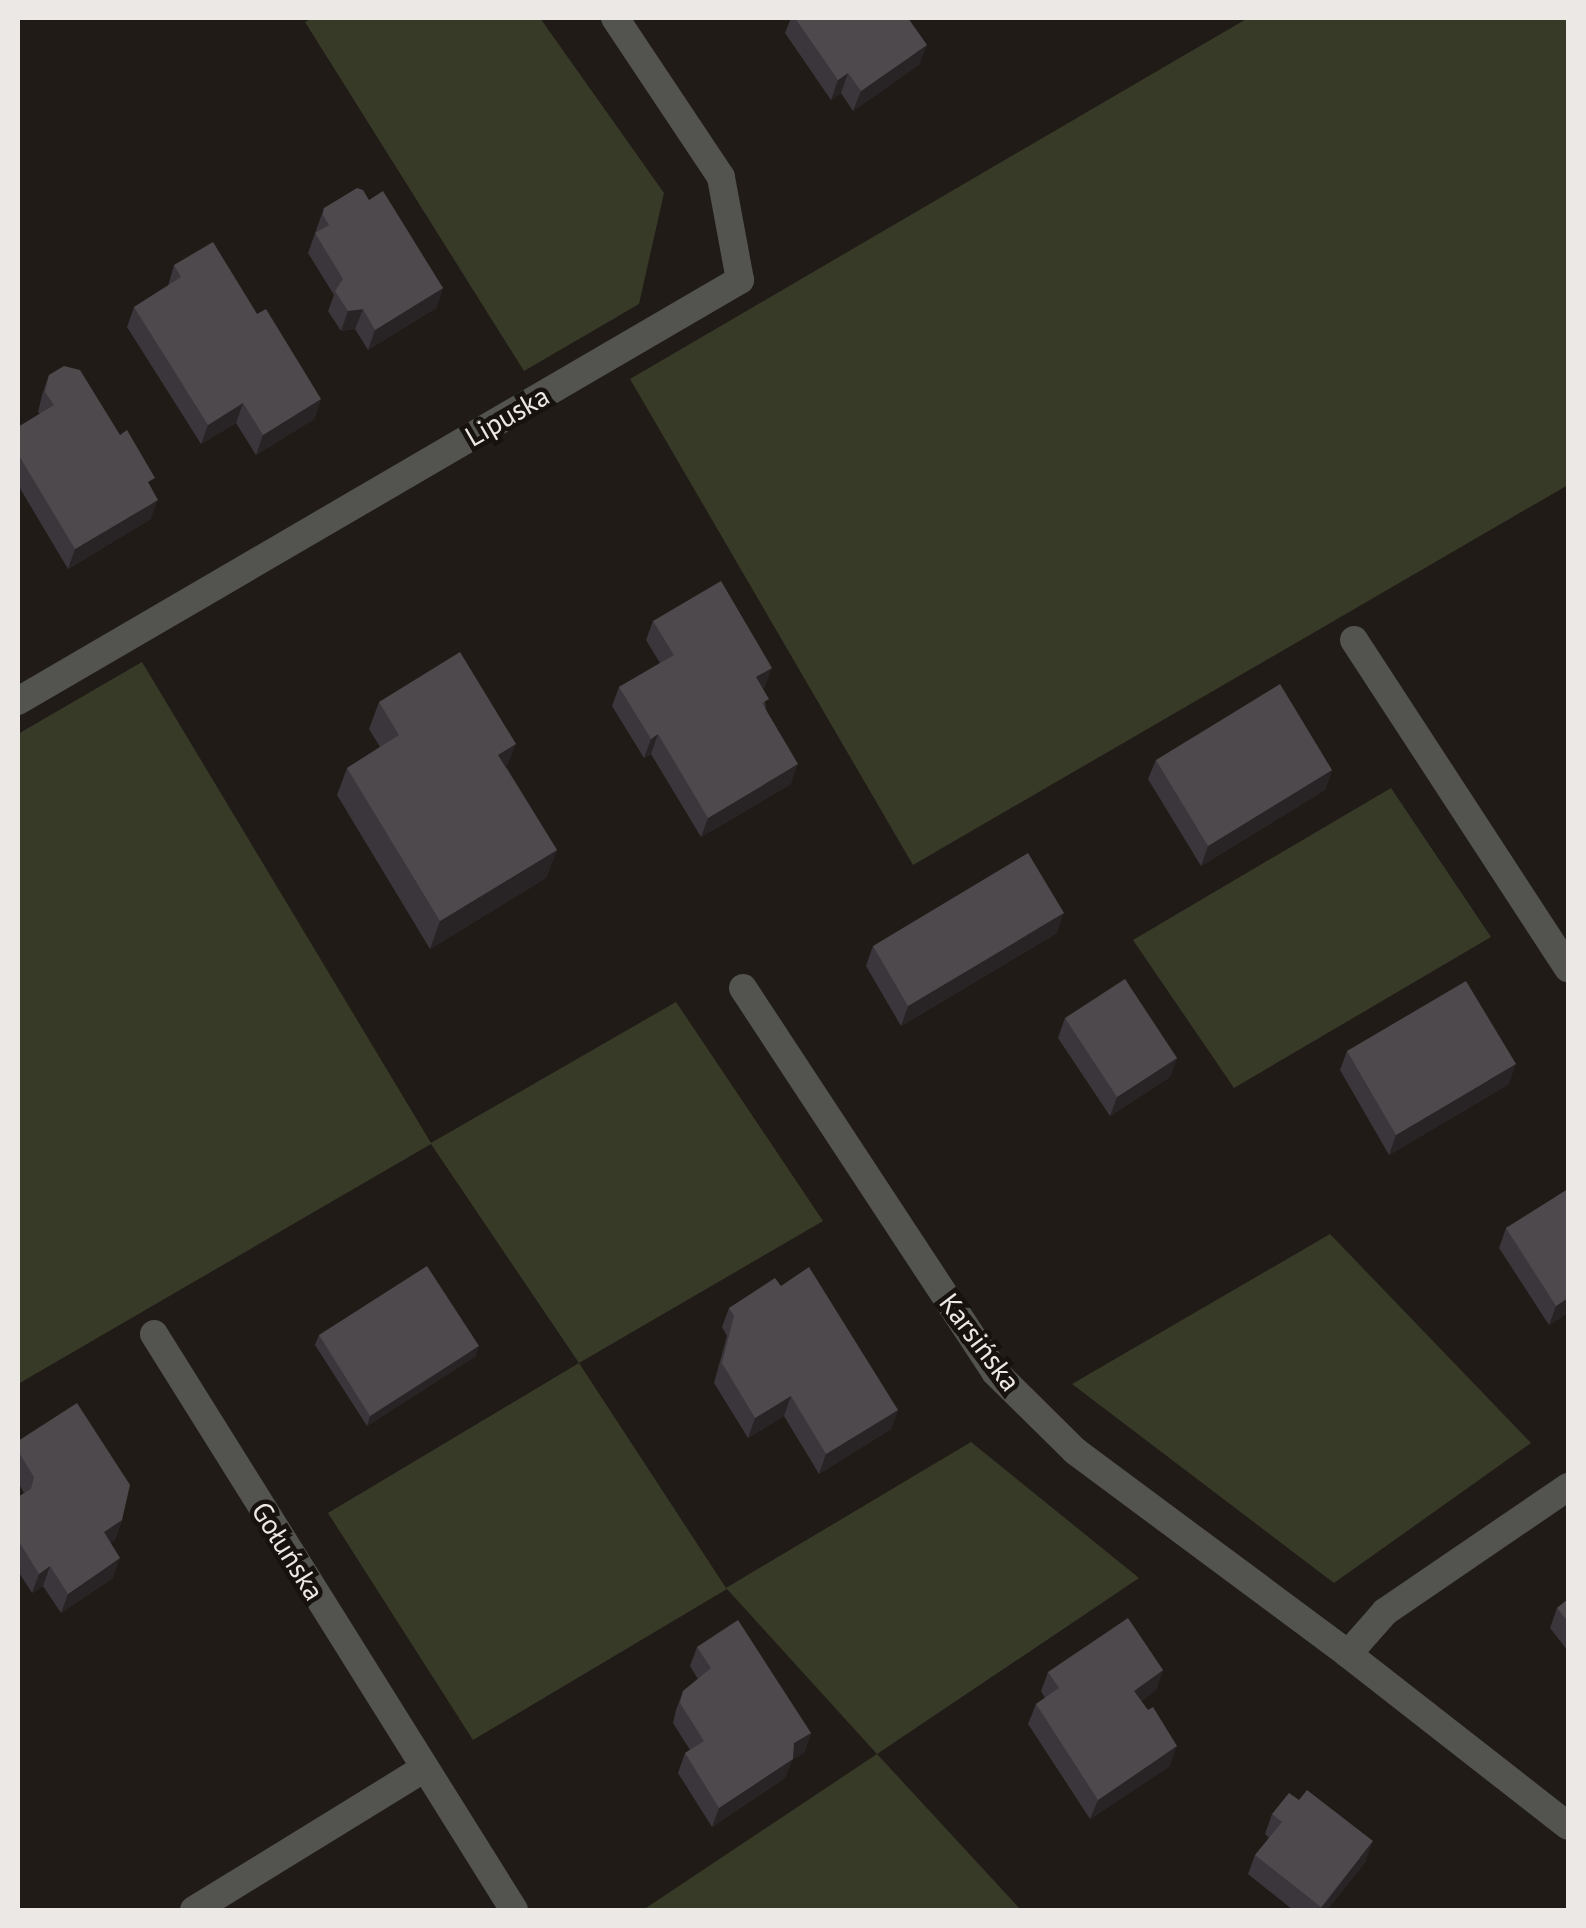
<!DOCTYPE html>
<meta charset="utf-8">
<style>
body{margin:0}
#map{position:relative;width:1586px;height:1928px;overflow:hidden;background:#201b17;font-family:"PT Sans",sans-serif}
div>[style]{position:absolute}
.green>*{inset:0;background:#383a28}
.minor>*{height:28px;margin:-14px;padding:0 14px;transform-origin:14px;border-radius:14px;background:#53534f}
.wall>*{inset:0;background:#3b363b}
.shaded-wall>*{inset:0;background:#282325}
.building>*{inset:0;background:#4e494d}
span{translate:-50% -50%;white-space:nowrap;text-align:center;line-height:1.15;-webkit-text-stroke:9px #17120e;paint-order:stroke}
.street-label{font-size:28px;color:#ece8e5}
.frame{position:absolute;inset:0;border:20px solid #ece8e5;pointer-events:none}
</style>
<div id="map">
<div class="green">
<i style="clip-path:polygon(313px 18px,540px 18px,664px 193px,639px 304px,524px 371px,305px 22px)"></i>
<i style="clip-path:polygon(1248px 18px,1568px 18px,1568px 485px,913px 865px,630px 379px)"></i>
<i style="clip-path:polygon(142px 662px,431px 1143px,676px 1002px,823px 1221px,579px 1363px,726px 1588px,971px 1442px,1139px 1578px,877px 1754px,1021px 1910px,643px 1910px,877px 1754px,727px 1589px,473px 1740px,328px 1513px,579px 1363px,431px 1144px,18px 1384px,18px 734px)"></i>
<i style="clip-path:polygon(1391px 788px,1491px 937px,1234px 1088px,1133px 940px)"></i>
<i style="clip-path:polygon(1330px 1234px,1531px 1443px,1334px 1583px,1072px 1384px)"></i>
</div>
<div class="minor">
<i style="left:1354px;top:640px;width:392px;rotate:56.9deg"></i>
<i style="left:18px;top:701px;width:836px;rotate:-30.25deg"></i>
<i style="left:740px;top:280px;width:105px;rotate:-100.5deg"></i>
<i style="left:721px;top:177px;width:191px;rotate:-123.7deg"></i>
<i style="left:743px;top:988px;width:459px;rotate:56.7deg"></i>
<i style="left:995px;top:1372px;width:112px;rotate:44.6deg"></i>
<i style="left:1075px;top:1451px;width:340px;rotate:36.6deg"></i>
<i style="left:154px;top:1334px;width:679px;rotate:57.99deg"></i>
<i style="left:1568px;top:1487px;width:222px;rotate:145.7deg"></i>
<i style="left:1385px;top:1612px;width:56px;rotate:131.4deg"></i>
<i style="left:1348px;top:1654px;width:279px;rotate:38deg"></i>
<i style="left:194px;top:1910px;width:269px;rotate:-31.6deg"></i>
</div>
<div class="wall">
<i style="clip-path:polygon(791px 18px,908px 18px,920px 64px,853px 111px,841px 93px,831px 100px,785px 33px)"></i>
<i style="clip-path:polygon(369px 200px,443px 288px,436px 308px,368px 350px,355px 329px,341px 331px,328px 311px,334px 295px,308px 253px,324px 208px)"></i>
<i style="clip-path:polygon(174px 265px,257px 314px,321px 399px,314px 419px,256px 455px,236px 423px,201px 444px,127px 327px,134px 307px,168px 286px)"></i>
<i style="clip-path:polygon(49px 375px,151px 488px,151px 519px,68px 569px,18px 485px,18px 427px,40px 414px,38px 412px,42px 395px)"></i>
<i style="clip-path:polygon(653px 621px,765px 687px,763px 688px,766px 709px,791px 784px,701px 837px,651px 754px,644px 758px,612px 706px,619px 687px,660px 663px,646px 640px)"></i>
<i style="clip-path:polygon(379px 702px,507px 768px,557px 850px,546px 878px,430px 949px,337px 795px,347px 768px,380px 747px,369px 729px)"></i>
<i style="clip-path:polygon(1156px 760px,1332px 770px,1325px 790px,1201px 866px,1148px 779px)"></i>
<i style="clip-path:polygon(1057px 933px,901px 1026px,866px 966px,873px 946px)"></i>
<i style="clip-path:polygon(1065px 1018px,1177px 1058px,1170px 1077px,1110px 1116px,1058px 1038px)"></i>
<i style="clip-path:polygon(1347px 1051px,1509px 1084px,1389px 1155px,1340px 1070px)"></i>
<i style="clip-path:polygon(1568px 1189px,1568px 1318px,1566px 1314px,1549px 1325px,1499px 1248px,1506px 1228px)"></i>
<i style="clip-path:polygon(781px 1286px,898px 1410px,891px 1429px,819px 1474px,784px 1416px,748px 1438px,714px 1383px,727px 1336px,722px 1327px,729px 1308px)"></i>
<i style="clip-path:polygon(319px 1335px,476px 1356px,367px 1426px,315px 1345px)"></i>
<i style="clip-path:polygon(18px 1441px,122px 1520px,115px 1540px,111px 1542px,113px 1578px,61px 1613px,43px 1586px,32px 1593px,18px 1571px,18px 1497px,24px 1493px,18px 1482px)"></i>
<i style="clip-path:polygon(1568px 1599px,1568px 1651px,1550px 1628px,1557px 1608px)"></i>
<i style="clip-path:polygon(697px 1647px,811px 1733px,804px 1753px,792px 1760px,785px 1778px,712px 1827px,678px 1773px,685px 1753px,690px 1750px,673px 1723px,676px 1710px,683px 1691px,698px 1679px,690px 1666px)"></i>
<i style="clip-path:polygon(1163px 1670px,1156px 1690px,1141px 1701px,1170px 1766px,1090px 1819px,1028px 1724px,1036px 1704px,1045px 1698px,1041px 1691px,1048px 1672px)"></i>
<i style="clip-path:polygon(1272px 1814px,1366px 1861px,1327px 1910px,1293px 1910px,1248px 1874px,1255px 1855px,1269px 1838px,1265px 1834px)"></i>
</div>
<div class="shaded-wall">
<i style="clip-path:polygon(927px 45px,920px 64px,853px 111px,861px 91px)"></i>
<i style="clip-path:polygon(848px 73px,841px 93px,831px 100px,838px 80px)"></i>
<i style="clip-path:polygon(443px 288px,436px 308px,368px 350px,375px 330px)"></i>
<i style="clip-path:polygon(363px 309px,355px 329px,341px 331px,348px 311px)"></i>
<i style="clip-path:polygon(321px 399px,314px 419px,256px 455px,263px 435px)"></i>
<i style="clip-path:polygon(243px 403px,236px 423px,201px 444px,208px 425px)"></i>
<i style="clip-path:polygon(158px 500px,151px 519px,68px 569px,75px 549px)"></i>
<i style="clip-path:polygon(772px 668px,765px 687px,749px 697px,756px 677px)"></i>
<i style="clip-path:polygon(658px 734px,651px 754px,644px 758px,651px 739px)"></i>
<i style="clip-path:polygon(516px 744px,505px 771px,498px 755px)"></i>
<i style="clip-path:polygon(798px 764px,791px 784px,701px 837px,708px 818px)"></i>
<i style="clip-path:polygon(1332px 770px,1325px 790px,1201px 866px,1208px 846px)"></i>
<i style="clip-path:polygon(557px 850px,546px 878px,430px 949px,440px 921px)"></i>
<i style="clip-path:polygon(1064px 913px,1057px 933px,901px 1026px,908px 1006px)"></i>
<i style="clip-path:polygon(1177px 1058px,1170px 1077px,1110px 1116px,1117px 1097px)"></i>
<i style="clip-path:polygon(1516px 1064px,1509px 1084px,1389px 1155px,1396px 1135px)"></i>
<i style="clip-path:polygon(1568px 1298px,1568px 1307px,1566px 1314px,1549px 1325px,1556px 1306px)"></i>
<i style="clip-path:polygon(479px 1346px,476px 1356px,367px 1426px,370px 1416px)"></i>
<i style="clip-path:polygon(791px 1396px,784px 1416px,748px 1438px,755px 1418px)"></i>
<i style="clip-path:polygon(898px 1410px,891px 1429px,819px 1474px,826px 1454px)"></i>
<i style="clip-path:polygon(122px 1520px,115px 1540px,97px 1552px,104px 1532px)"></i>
<i style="clip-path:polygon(120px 1558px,113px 1578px,61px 1613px,68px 1594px)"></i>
<i style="clip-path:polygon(50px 1566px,43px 1586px,32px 1593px,39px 1574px)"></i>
<i style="clip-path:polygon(1163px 1670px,1156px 1690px,1127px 1711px,1134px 1691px)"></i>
<i style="clip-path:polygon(811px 1733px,804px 1753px,792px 1760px,785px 1778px,712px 1827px,719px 1808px,794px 1743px)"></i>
<i style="clip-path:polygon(1177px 1746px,1170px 1766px,1090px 1819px,1098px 1800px)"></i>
<i style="clip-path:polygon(1373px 1841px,1366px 1861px,1327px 1910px,1320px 1910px)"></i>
</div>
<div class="building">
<i style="clip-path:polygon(795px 18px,908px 18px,927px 45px,861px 91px,848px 73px,838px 80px)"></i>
<i style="clip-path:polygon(357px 188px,363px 190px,369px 200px,383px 191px,443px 288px,375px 330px,363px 309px,348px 311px,335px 291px,343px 279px,315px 233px,329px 225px,323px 215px,324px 208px)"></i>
<i style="clip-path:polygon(213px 242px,257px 314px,266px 309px,321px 399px,263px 435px,243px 403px,208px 425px,134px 307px,181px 277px,174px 265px)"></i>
<i style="clip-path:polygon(64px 366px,80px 370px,120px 435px,127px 430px,155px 478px,148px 482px,158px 500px,75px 549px,18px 454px,18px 427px,54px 405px,45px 392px,49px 375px)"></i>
<i style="clip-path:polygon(721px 581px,772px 668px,756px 677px,769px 699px,762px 703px,798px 764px,708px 818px,658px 734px,651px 739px,619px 687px,674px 655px,653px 621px)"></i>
<i style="clip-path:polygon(460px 652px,516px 744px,498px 755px,557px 850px,440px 921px,347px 768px,399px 735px,379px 702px)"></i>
<i style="clip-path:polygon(1280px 684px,1332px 770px,1208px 846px,1156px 760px)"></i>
<i style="clip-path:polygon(1028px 853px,1064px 913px,908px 1006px,873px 946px)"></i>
<i style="clip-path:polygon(1125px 979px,1177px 1058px,1117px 1097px,1065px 1018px)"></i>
<i style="clip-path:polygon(1466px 981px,1516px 1064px,1396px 1135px,1347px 1051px)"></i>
<i style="clip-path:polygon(1568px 1189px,1568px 1298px,1556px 1306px,1506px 1228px)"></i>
<i style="clip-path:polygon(427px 1266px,479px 1346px,370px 1416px,319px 1335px)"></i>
<i style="clip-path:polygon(809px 1267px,898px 1410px,826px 1454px,791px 1396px,755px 1418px,722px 1363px,734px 1316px,729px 1308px,775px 1278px,781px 1286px)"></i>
<i style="clip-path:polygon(77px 1403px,130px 1485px,122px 1520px,104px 1532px,120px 1558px,68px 1594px,50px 1566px,39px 1574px,18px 1540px,18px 1497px,31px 1489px,34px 1477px,18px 1451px,18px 1441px)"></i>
<i style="clip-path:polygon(1568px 1599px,1568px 1622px,1557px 1608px)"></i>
<i style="clip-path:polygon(1128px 1618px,1163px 1670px,1134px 1691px,1148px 1710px,1153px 1707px,1177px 1746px,1098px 1800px,1036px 1704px,1059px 1688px,1048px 1672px)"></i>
<i style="clip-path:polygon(738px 1620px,811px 1733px,794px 1743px,793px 1759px,719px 1808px,685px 1753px,704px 1741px,680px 1703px,683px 1691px,711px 1668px,697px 1647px)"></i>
<i style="clip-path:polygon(1307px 1790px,1373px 1841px,1321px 1907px,1255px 1855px,1282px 1822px,1272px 1814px,1289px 1793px,1299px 1800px)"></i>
</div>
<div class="street-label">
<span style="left:507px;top:416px;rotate:-30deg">Lipuska</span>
<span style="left:980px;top:1342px;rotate:53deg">Karsińska</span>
<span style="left:288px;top:1551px;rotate:58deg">Gołuńska</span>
</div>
<div class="frame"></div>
</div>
